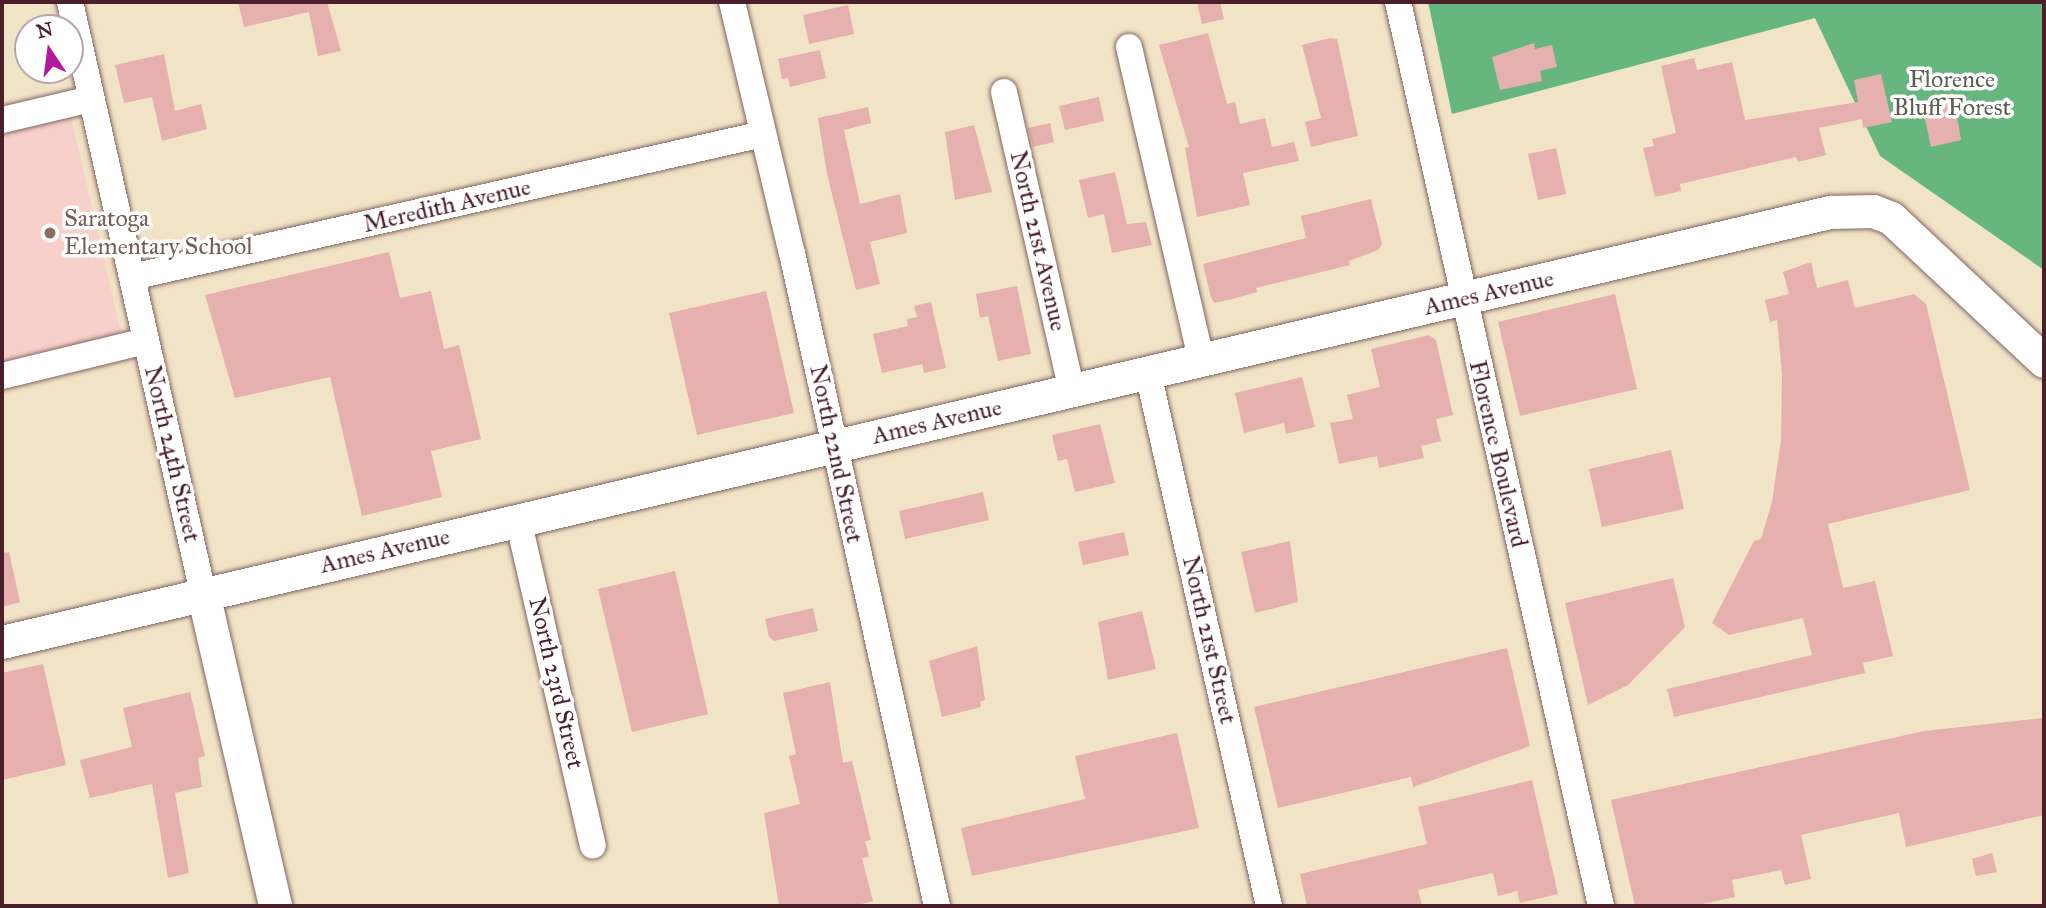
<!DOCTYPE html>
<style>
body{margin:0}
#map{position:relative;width:2046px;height:908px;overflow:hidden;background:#f0e3c6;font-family:"IM FELL Great Primer",serif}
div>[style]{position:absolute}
.built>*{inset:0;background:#f7d0cc}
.forest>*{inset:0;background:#67b680}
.building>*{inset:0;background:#e6b0ae}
.roads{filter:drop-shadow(0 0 2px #846461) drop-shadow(0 0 2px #846461)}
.minor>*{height:26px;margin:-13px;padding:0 13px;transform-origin:13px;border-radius:13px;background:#fff}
.major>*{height:33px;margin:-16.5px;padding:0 16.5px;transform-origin:16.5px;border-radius:16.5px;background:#fff}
.dots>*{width:19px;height:19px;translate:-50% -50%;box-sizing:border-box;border:4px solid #fff;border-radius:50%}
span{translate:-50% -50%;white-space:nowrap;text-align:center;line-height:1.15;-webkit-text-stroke:7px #fff;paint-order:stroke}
.park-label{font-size:24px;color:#5d5e51}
.street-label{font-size:24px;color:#4a1f2b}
.education-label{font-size:24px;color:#785e54}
.left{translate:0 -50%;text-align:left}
.frame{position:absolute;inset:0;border:4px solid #4a1f2b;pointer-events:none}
.north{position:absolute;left:14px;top:14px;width:70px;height:70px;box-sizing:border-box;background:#fff;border:2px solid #b7a5aa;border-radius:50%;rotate:347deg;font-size:19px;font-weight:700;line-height:28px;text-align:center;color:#4a1f2b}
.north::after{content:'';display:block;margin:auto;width:24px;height:32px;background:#b5179e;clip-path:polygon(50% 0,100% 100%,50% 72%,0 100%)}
</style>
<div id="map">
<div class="built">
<i style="clip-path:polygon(71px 117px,121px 333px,2px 361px,2px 134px)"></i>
</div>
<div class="forest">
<i style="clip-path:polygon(1428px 2px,2044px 2px,2044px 270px,1880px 156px,1815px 18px,1452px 114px)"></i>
</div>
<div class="building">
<i style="clip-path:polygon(238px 2px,327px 2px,341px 51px,318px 56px,309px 12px,244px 27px)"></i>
<i style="clip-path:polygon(1197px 2px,1220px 2px,1224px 19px,1202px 24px)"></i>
<i style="clip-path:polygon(848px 5px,854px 34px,809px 44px,803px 15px)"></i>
<i style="clip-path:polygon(1208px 33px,1227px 104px,1235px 102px,1240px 124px,1265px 118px,1272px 147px,1294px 142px,1299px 161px,1243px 173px,1250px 205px,1197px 217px,1185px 148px,1189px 147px,1159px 45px)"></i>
<i style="clip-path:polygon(1330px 38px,1337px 39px,1358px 136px,1311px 147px,1305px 122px,1321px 118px,1302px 45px)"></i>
<i style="clip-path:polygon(1534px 43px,1535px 49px,1552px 45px,1557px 67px,1540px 71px,1542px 81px,1500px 90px,1492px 57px)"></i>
<i style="clip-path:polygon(820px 50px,826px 78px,790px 87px,788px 78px,782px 79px,778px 59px)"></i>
<i style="clip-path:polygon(164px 54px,175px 111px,201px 104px,207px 129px,162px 141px,152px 97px,124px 103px,115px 65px)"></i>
<i style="clip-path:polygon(1694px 58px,1697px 70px,1732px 62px,1745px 120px,1858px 102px,1854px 80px,1881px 74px,1892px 122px,1863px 128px,1862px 119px,1819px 128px,1826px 155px,1798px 162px,1796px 157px,1680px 184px,1681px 191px,1655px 197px,1643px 148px,1654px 146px,1652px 139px,1676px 133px,1661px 66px)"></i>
<i style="clip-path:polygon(1953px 93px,1961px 140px,1931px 147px,1923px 109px,1939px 106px,1937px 97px)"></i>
<i style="clip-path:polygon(1099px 97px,1104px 121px,1065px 130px,1059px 106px)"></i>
<i style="clip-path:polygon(868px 107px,871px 123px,844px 130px,860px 204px,900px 194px,907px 233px,870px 242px,880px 284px,856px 290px,827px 174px,818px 118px)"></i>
<i style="clip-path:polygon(1050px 123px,1054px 142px,1033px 147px,1028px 128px)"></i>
<i style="clip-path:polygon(974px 125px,992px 192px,955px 200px,945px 132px)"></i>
<i style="clip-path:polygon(1556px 148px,1566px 194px,1538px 200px,1528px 154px)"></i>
<i style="clip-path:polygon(1115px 172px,1127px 224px,1146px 222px,1152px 245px,1112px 253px,1104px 214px,1088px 218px,1079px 180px)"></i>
<i style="clip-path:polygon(1371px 199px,1382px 244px,1378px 250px,1349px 261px,1350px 265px,1256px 288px,1257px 292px,1232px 299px,1215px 303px,1211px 298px,1203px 264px,1306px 238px,1301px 216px)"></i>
<i style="clip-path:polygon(389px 252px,400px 298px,431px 291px,444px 349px,459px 345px,481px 439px,431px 451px,442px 497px,362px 516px,330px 377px,235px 398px,205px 295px)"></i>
<i style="clip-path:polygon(1811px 262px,1817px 288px,1848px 280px,1855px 308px,1914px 294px,1926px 304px,1970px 490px,1828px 524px,1843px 588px,1875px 581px,1893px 656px,1863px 663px,1865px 673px,1674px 717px,1667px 689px,1812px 655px,1803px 618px,1729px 635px,1712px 623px,1754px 541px,1761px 539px,1772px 502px,1781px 440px,1782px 374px,1777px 320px,1770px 322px,1765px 300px,1789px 294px,1783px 272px)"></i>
<i style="clip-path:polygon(1017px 286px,1031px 354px,998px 361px,988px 316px,980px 318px,976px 294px)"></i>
<i style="clip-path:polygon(766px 291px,794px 413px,697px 435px,669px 313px)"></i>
<i style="clip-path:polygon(1615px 294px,1637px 389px,1520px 416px,1498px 322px)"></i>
<i style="clip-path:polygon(931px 302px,946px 368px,924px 373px,922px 364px,882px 373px,873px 334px,908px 326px,907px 319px,917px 317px,914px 306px)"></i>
<i style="clip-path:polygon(1429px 335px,1436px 340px,1453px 415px,1436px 419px,1441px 441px,1421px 446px,1424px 458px,1379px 468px,1377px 456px,1339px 464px,1330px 423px,1353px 419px,1347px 395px,1380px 387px,1371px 349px)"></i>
<i style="clip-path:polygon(1302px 377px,1315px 427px,1286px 434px,1284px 423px,1244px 433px,1235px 393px)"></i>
<i style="clip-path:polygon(1100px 424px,1115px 483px,1075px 492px,1067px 459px,1058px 461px,1052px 435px)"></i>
<i style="clip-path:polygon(1671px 450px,1684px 509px,1602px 527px,1589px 469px)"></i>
<i style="clip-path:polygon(983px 492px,989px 520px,905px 539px,899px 511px)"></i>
<i style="clip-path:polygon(1124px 532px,1129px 555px,1083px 565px,1078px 542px)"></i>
<i style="clip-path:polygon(1290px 541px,1298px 602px,1255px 613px,1241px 552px)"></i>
<i style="clip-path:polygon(9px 552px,20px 602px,2px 607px,2px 553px)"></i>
<i style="clip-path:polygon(675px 571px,708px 714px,632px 732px,598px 589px)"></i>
<i style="clip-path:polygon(1673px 578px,1685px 627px,1628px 685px,1588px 705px,1565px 603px)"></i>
<i style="clip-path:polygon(813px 608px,818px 631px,774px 641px,769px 637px,765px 619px)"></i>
<i style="clip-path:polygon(1142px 611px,1156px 669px,1108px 680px,1098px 622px)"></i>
<i style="clip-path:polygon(977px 646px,985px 700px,980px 702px,981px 707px,942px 717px,929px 661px)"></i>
<i style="clip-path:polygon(1507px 648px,1530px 746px,1413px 787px,1411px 777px,1278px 808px,1254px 707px)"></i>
<i style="clip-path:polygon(43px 664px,66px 765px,2px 780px,2px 673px)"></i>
<i style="clip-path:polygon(830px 682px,843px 763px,852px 761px,871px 840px,865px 841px,869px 857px,862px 858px,873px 901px,854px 906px,779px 906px,764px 813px,800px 804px,789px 756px,796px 754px,783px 693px)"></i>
<i style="clip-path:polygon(190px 692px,205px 756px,198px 758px,202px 787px,175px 793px,189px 873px,168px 878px,152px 784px,90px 798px,80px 760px,132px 747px,123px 708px)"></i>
<i style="clip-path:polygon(2044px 718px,2044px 815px,1906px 847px,1899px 813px,1801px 835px,1811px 879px,1785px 885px,1781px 870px,1732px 880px,1735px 897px,1693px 906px,1635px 906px,1611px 800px,1924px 731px)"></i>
<i style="clip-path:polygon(1177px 733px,1199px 828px,972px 876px,961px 828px,1085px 799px,1075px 756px)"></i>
<i style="clip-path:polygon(1532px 780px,1558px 894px,1520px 903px,1517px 891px,1498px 896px,1493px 873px,1418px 890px,1422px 906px,1307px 906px,1300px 874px,1427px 844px,1418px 807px)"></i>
<i style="clip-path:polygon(1992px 853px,1997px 872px,1976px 876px,1972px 859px)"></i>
</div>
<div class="roads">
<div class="minor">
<i style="left:70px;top:2px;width:606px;rotate:77.32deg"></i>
<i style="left:732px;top:2px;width:258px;rotate:76.6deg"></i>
<i style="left:792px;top:253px;width:669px;rotate:77.48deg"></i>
<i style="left:1398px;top:2px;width:927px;rotate:77.34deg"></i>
<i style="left:1129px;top:47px;width:321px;rotate:77deg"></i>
<i style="left:1004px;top:92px;width:307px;rotate:77.2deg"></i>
<i style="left:2px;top:120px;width:91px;rotate:-13.3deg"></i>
<i style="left:132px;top:277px;width:647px;rotate:-12.77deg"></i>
<i style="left:1148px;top:373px;width:547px;rotate:77.21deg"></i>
<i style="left:2px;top:376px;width:148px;rotate:-13.7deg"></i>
<i style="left:518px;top:519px;width:335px;rotate:77.1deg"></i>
</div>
<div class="major">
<i style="left:203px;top:593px;width:321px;rotate:77deg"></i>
<i style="left:2px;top:642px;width:1878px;rotate:-13.24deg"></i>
<i style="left:1830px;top:212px;width:43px;rotate:-1.3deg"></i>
<i style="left:1873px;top:211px;width:19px;rotate:21deg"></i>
<i style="left:1891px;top:218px;width:209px;rotate:43.1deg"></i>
</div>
</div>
<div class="dots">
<i style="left:50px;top:233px;background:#8d6e63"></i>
</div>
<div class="park-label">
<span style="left:1952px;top:94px">Florence<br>Bluff Forest</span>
</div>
<div class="street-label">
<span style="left:447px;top:206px;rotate:-13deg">Meredith Avenue</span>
<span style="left:1038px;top:241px;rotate:77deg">North 21st Avenue</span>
<span style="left:1489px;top:293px;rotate:-13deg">Ames Avenue</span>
<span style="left:937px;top:422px;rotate:-13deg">Ames Avenue</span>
<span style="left:172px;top:454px;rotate:77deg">North 24th Street</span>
<span style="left:836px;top:454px;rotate:78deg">North 22nd Street</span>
<span style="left:1498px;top:454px;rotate:77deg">Florence Boulevard</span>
<span style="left:385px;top:551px;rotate:-13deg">Ames Avenue</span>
<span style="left:1209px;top:640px;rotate:77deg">North 21st Street</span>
<span style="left:556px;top:683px;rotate:77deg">North 23rd Street</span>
</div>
<div class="education-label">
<span class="left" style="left:64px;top:233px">Saratoga<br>Elementary School</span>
</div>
<div class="frame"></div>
<div class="north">N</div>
</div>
